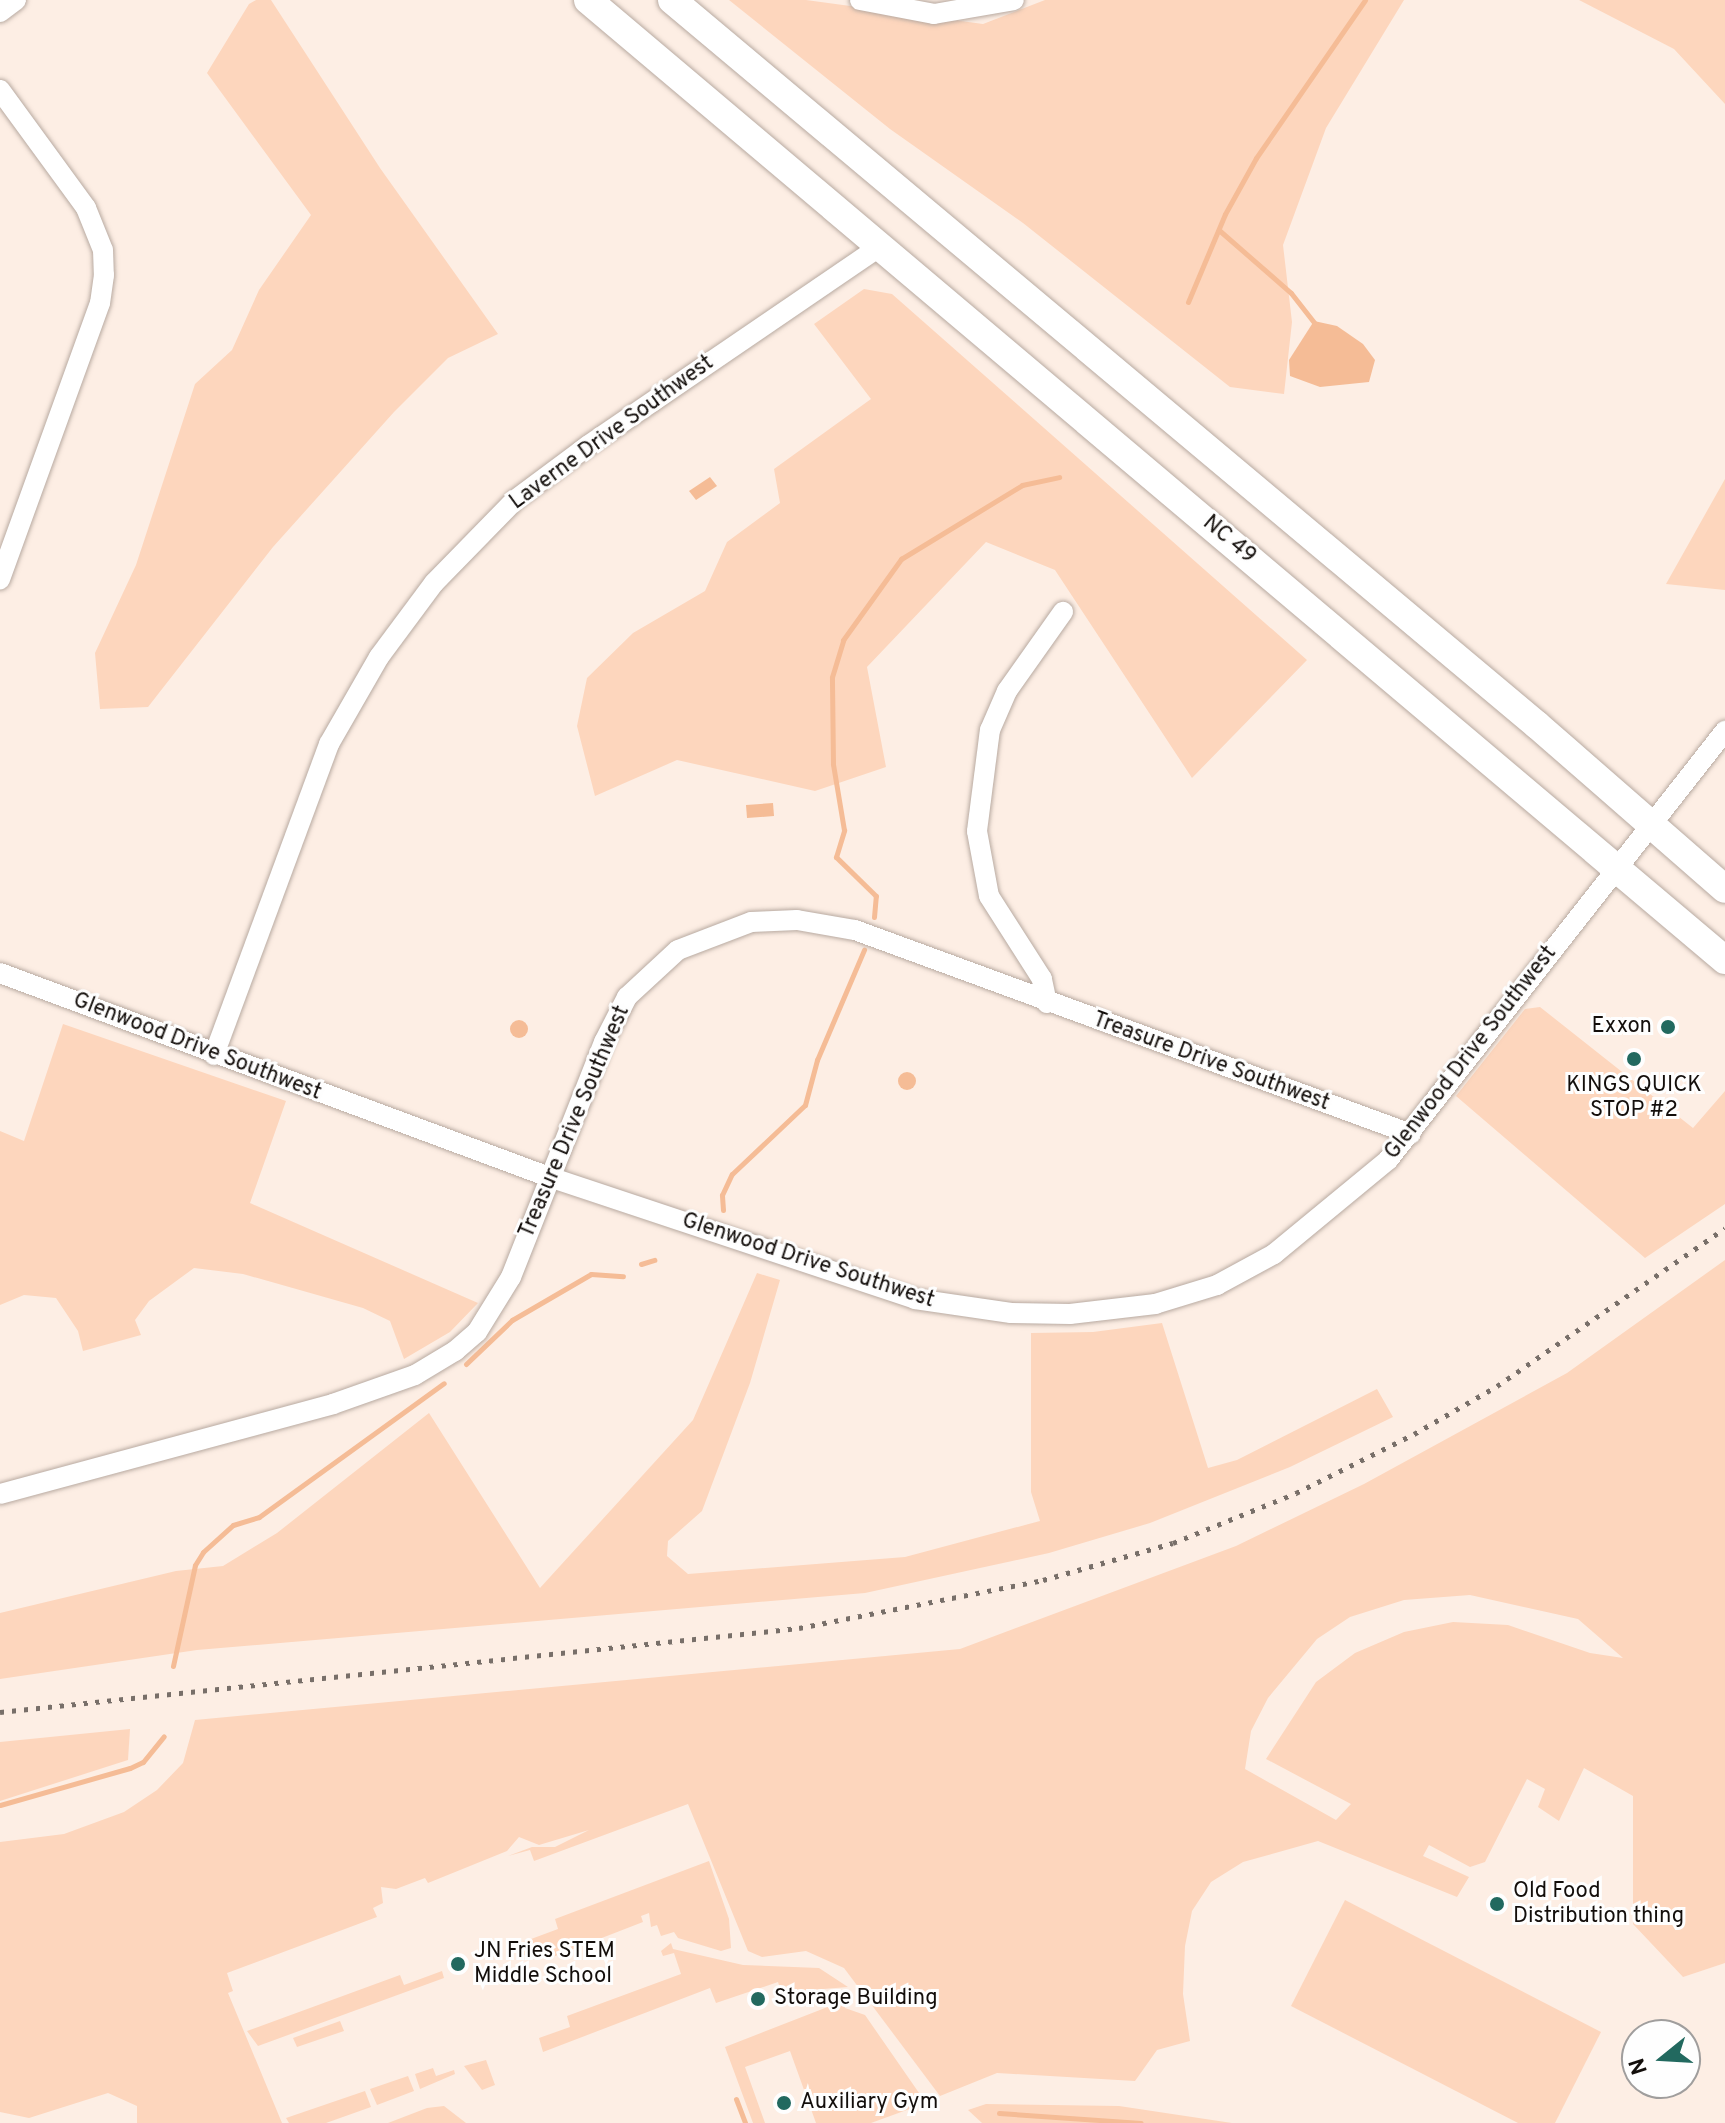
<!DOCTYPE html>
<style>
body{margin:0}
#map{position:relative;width:1725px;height:2123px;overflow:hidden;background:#fdeee4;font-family:Overpass,sans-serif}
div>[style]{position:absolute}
.green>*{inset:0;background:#fdd6bd}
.water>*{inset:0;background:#f5bc96}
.round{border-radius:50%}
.stream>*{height:5px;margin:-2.5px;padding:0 2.5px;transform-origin:2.5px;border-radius:2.5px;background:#f5bc96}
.roads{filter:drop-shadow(0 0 2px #b8aaa1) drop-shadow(0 0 2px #b8aaa1)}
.minor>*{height:20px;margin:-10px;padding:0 10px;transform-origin:10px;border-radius:10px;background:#fff}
.highway>*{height:28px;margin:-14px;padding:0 14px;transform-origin:14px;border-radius:14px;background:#fff}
.rail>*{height:5px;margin-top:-2.5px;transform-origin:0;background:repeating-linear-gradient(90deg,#786f69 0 4px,transparent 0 12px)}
.dots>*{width:22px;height:22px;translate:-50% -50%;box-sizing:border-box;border:4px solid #fefefe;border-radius:50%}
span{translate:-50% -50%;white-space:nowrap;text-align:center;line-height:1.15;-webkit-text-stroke:6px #fefefe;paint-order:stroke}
.street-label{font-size:22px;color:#130e0b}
.poi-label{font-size:22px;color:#130e0b}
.right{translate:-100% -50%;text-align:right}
.left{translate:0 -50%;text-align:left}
.north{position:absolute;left:1621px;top:2019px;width:80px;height:80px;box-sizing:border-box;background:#fefefe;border:2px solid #a09e9d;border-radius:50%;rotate:252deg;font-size:22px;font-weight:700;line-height:32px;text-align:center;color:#130e0b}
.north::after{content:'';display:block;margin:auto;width:28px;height:36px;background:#22695f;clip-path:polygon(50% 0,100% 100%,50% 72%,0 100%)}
</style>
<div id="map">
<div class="green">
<i style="clip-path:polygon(256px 0,271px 0,380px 168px,498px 334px,448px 358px,394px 412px,273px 547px,148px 707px,100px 709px,95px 653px,136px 565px,195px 384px,232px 350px,259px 290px,311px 215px,207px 73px,249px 4px)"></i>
<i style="clip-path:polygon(729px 0,806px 0,983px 24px,1045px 0,1404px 0,1326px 128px,1283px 245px,1292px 322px,1284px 394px,1230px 387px,1023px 223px,890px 129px)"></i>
<i style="clip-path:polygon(1579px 0,1725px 0,1725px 104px,1674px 49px)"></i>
<i style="clip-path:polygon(864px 289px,892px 294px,1307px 660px,1192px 778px,1055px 570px,986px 542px,867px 667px,886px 767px,815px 791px,677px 760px,595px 796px,577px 726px,587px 678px,633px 633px,705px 591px,727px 542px,780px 503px,774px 469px,871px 399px,814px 324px)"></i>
<i style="clip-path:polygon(1725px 479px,1725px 590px,1666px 584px)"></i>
<i style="clip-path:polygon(1540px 1007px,1693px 1128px,1725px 1091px,1725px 1204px,1645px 1258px,1456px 1096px,1525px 1009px)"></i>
<i style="clip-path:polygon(63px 1024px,286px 1101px,250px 1203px,478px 1303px,450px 1332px,404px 1359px,390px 1321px,363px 1308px,243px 1274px,194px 1268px,149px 1301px,135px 1320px,141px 1335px,83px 1351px,78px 1331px,56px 1298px,24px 1295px,0 1305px,0 1131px,24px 1141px)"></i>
<i style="clip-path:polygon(evenodd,1725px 1260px,1725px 1963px,1683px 1977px,1633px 1924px,1633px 1796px,1584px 1768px,1559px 1821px,1538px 1807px,1545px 1789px,1527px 1779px,1485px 1862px,1470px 1867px,1429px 1845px,1423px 1856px,1469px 1877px,1457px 1897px,1318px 1841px,1243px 1862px,1211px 1882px,1192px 1911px,1185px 1946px,1183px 1994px,1190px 2041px,1157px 2050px,1135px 2081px,997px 2073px,940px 2096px,844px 1968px,806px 1951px,762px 1957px,748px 1951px,688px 1804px,534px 1861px,530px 1850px,508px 1856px,532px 1847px,555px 1847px,589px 1830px,539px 1845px,519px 1837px,507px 1851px,428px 1883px,425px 1878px,396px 1889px,381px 1887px,383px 1903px,373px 1908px,377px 1917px,227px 1973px,233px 1991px,228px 1993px,282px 2123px,137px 2123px,137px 2106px,108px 2093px,29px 2118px,0 2112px,0 1842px,64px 1834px,124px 1812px,157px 1790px,183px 1763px,195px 1720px,960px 1649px,1236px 1546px,1364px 1484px,1567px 1373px,1725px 1260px,1470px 1595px,1578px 1619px,1623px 1658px,1590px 1653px,1508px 1625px,1453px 1622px,1404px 1632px,1355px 1653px,1316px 1682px,1266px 1759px,1351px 1804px,1336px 1820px,1245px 1769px,1251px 1731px,1268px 1698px,1317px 1639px,1350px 1617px,1404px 1600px,1470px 1595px)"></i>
<i style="clip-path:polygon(757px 1273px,780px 1280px,750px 1383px,702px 1511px,668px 1541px,667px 1556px,688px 1574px,905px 1557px,1040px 1521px,1031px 1492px,1031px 1333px,1093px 1332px,1162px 1323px,1208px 1468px,1237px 1460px,1377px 1389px,1393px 1417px,1290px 1467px,1150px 1523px,1049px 1553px,865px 1593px,197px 1650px,0 1679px,0 1613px,176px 1571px,223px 1566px,277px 1533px,429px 1413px,540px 1588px,693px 1420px)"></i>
<i style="clip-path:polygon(130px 1729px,128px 1760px,0 1801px,0 1742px)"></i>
<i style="clip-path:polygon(709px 1861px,729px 1919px,731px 1948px,721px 1951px,678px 1938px,674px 1932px,661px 1936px,657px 1925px,651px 1927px,649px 1913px,641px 1916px,643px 1922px,545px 1960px,541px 1950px,519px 1957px,515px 1945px,558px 1929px,555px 1919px)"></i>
<i style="clip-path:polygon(1345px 1900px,1601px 2032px,1555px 2123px,1518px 2123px,1291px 2006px)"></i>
<i style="clip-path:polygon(671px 1943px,673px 1949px,743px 1965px,819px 1968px,848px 1987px,811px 1990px,784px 2001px,778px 1982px,716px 2003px,710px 1988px,543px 2052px,539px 2038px,570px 2027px,567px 2016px,681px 1974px,674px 1953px,663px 1956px,661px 1951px)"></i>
<i style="clip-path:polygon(442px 1971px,444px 1978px,258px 2046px,247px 2031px,400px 1975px,404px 1985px)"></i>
<i style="clip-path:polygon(843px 2001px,845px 2008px,865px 2015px,926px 2103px,871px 2123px,816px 2123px,790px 2051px,745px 2067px,765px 2123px,753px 2123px,725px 2047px)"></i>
<i style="clip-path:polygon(340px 2021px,344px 2031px,297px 2047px,293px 2038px)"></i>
<i style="clip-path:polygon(486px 2060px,495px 2085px,482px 2090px,464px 2066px)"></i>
<i style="clip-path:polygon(433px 2068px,436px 2076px,454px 2070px,455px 2074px,420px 2089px,415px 2074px)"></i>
<i style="clip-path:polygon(408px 2076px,414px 2091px,377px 2105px,370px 2089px)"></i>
<i style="clip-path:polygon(365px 2091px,371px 2107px,326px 2123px,289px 2123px,286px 2118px)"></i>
<i style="clip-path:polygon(986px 2104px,1119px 2106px,1232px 2123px,982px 2123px,968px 2110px)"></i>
<i style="clip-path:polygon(444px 2106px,466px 2123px,388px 2123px,427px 2108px)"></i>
</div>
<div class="water">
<i style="clip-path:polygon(1314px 321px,1337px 326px,1363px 344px,1375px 360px,1369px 382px,1320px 387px,1290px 376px,1289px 360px)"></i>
<i style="clip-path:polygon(710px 477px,717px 486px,696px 500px,689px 491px)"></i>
<i style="clip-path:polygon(773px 803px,774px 816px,747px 818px,746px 805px)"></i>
<i class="round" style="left:510px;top:1020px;width:18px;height:18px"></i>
<i class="round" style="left:898px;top:1072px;width:18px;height:18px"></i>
</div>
<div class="stream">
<i style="left:1220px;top:231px;width:94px;rotate:41.1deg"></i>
<i style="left:1291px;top:293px;width:41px;rotate:52deg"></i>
<i style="left:1188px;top:302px;width:95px;rotate:-67.2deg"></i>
<i style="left:1225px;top:214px;width:64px;rotate:-61deg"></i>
<i style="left:1256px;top:158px;width:192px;rotate:-55.4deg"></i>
<i style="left:874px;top:917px;width:21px;rotate:-85deg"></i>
<i style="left:876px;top:896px;width:56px;rotate:-135.7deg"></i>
<i style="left:836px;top:857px;width:28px;rotate:-73deg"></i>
<i style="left:844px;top:830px;width:67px;rotate:-99.5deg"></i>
<i style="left:833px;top:764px;width:87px;rotate:-90.7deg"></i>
<i style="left:832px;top:677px;width:39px;rotate:-73deg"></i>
<i style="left:843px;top:640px;width:100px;rotate:-54.4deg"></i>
<i style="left:901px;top:559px;width:142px;rotate:-31.4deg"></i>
<i style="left:1022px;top:485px;width:38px;rotate:-12deg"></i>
<i style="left:723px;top:1210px;width:15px;rotate:-94deg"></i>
<i style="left:722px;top:1195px;width:23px;rotate:-65deg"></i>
<i style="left:732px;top:1174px;width:100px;rotate:-43.4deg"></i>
<i style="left:805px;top:1105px;width:47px;rotate:-75.1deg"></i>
<i style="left:817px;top:1060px;width:120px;rotate:-66.9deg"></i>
<i style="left:641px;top:1264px;width:14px;rotate:-17deg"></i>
<i style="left:466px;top:1364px;width:64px;rotate:-43.7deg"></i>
<i style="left:512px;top:1320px;width:91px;rotate:-30.2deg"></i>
<i style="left:591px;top:1274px;width:32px;rotate:4deg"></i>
<i style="left:173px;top:1666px;width:103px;rotate:-77.7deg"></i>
<i style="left:195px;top:1565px;width:15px;rotate:-58deg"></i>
<i style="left:203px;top:1552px;width:40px;rotate:-42deg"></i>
<i style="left:233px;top:1525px;width:27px;rotate:-17deg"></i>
<i style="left:259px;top:1517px;width:228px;rotate:-35.9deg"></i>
<i style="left:0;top:1805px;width:135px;rotate:-15.9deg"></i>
<i style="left:130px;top:1768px;width:14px;rotate:-25deg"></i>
<i style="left:143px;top:1762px;width:33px;rotate:-51deg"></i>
<i style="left:736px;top:2099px;width:26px;rotate:69deg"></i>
<i style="left:999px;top:2113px;width:142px;rotate:4deg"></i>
</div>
<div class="roads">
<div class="minor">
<i style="left:860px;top:0;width:75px;rotate:10.7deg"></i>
<i style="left:934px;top:14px;width:81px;rotate:-9.9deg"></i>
<i style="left:0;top:12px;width:20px;rotate:-37deg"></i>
<i style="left:0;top:90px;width:146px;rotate:53.9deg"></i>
<i style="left:86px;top:208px;width:45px;rotate:68deg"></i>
<i style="left:103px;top:250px;width:25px;rotate:88deg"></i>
<i style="left:104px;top:275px;width:28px;rotate:98deg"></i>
<i style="left:100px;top:303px;width:294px;rotate:109.9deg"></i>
<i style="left:0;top:973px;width:586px;rotate:20.38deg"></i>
<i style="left:549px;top:1177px;width:386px;rotate:18.4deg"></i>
<i style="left:915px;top:1299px;width:97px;rotate:8.3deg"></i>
<i style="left:1011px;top:1313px;width:59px;rotate:1deg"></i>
<i style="left:1070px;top:1314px;width:86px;rotate:-6.7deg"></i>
<i style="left:1155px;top:1304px;width:65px;rotate:-17deg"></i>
<i style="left:1217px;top:1285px;width:65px;rotate:-28.5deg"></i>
<i style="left:1274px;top:1254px;width:148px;rotate:-39.5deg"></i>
<i style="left:1388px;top:1160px;width:546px;rotate:-51.85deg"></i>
<i style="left:1047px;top:1003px;width:25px;rotate:-102deg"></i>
<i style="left:1042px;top:979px;width:98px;rotate:-122.6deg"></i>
<i style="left:989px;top:896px;width:66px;rotate:-100.5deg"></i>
<i style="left:977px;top:831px;width:102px;rotate:-82.7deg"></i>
<i style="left:990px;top:730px;width:43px;rotate:-66.4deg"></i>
<i style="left:1007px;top:691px;width:97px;rotate:-54.7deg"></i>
<i style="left:214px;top:1055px;width:332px;rotate:-69.7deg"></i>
<i style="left:329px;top:744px;width:100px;rotate:-60.1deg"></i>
<i style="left:379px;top:657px;width:92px;rotate:-53.4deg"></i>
<i style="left:434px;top:583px;width:116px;rotate:-45.7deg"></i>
<i style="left:515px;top:500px;width:92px;rotate:-36.6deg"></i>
<i style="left:589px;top:445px;width:351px;rotate:-34.3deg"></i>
<i style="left:0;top:1494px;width:345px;rotate:-15.1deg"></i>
<i style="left:333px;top:1404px;width:87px;rotate:-19.5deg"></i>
<i style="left:415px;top:1375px;width:47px;rotate:-31deg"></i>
<i style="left:455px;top:1351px;width:29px;rotate:-41deg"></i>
<i style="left:477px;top:1332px;width:65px;rotate:-58.3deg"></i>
<i style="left:511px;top:1277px;width:253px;rotate:-68.4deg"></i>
<i style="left:604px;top:1042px;width:51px;rotate:-62.9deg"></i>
<i style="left:627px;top:997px;width:69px;rotate:-42.7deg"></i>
<i style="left:678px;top:950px;width:78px;rotate:-21deg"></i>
<i style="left:751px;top:922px;width:46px;rotate:-2.5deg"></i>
<i style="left:797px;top:920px;width:59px;rotate:9.8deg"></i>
<i style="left:855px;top:930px;width:592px;rotate:20.15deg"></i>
</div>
<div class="highway">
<i style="left:588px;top:0;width:1488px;rotate:40.18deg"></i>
<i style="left:672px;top:0;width:1129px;rotate:39.97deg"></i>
<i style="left:1537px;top:725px;width:249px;rotate:41.1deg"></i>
</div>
</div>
<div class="rail">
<i style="left:0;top:1712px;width:803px;rotate:-6deg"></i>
<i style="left:799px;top:1628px;width:249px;rotate:-11.1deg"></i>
<i style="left:1043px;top:1580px;width:135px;rotate:-15.9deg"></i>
<i style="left:1173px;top:1543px;width:133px;rotate:-22.1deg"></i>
<i style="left:1296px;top:1493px;width:132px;rotate:-26.6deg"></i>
<i style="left:1414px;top:1434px;width:96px;rotate:-30deg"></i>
<i style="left:1497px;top:1386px;width:277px;rotate:-34.7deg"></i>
</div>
<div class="dots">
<i style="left:1668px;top:1027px;background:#22695f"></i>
<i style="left:1634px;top:1059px;background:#22695f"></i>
<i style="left:1497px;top:1904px;background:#22695f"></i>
<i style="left:458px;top:1964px;background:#22695f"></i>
<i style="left:758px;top:1999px;background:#22695f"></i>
<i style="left:784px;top:2103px;background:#22695f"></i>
</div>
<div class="street-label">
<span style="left:612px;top:433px;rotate:-36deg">Laverne Drive Southwest</span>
<span style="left:1229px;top:540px;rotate:40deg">NC 49</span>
<span style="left:197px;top:1047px;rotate:21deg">Glenwood Drive Southwest</span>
<span style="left:1471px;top:1053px;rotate:-52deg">Glenwood Drive Southwest</span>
<span style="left:1211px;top:1062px;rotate:20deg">Treasure Drive Southwest</span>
<span style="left:575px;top:1122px;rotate:-67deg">Treasure Drive Southwest</span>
<span style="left:808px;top:1261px;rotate:18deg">Glenwood Drive Southwest</span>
</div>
<div class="poi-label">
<span class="right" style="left:1652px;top:1027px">Exxon</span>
<span style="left:1634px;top:1098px">KINGS QUICK<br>STOP #2</span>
<span class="left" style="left:1513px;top:1904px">Old Food<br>Distribution thing</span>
<span class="left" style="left:474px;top:1964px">JN Fries STEM<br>Middle School</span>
<span class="left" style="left:774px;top:1999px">Storage Building</span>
<span class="left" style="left:800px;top:2103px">Auxiliary Gym</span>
</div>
<div class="north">N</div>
</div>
